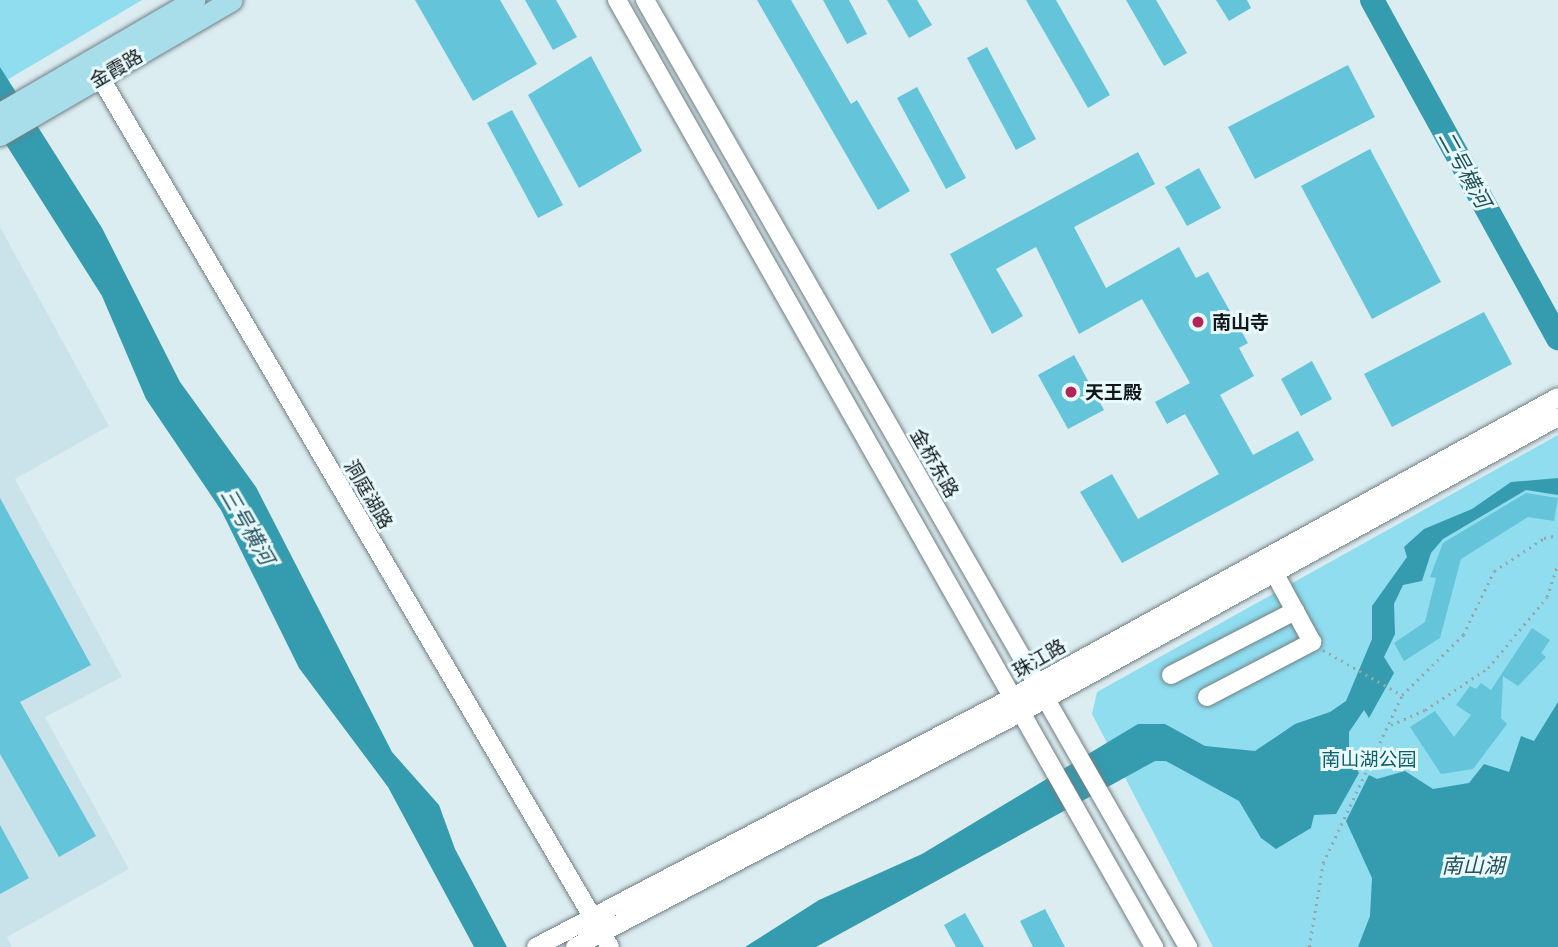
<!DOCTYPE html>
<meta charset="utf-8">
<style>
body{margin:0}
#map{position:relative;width:1558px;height:947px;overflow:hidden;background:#dcedf1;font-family:"Titillium Web","Noto Sans SC",sans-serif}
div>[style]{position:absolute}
.built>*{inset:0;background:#cae3ea}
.green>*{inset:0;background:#8fddef}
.water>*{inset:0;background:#359baf}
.river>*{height:24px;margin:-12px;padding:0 12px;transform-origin:12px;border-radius:12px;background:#359baf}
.building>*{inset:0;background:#63c4da}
.path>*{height:2.5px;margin-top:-1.25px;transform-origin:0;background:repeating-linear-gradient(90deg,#99a6a9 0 2px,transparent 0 7px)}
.roads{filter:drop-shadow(0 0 2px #707f83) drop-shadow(0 0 2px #707f83)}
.minor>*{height:18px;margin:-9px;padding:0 9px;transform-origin:9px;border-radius:9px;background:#fff}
.major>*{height:21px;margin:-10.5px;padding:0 10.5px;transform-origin:10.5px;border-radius:10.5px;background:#a8deea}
.dots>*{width:19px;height:19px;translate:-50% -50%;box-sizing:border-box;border:4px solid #e9fafe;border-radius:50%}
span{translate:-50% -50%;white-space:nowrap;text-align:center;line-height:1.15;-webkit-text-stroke:6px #e9fafe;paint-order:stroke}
.street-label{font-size:19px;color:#121819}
.poi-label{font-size:19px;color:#121819;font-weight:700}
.left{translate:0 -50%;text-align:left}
.park-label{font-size:19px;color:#095f6e}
.water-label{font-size:21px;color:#25515a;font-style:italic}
</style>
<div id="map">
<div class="built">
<i style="clip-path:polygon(0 227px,109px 426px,15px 479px,122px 677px,45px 717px,129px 869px,7px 937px,12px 947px,0 947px)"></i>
</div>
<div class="green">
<i style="clip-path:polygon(0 0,142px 0,7px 80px,0 67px)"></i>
<i style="clip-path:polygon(1558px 435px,1558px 947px,1213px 947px,1092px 714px,1097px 692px)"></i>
</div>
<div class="water">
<i style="clip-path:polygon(0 67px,102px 228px,180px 382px,256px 487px,392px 752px,439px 805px,455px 849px,507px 947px,474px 947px,388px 787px,299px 668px,221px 510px,146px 399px,102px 296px,0 135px)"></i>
<i style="clip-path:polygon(1558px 478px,1558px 495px,1526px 490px,1443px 539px,1431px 553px,1422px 581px,1403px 585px,1394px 604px,1395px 634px,1384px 657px,1394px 673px,1369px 718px,1364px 710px,1349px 732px,1349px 755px,1359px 773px,1336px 814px,1314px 815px,1311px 828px,1276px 849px,1261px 838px,1239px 801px,1166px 761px,1155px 761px,816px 947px,745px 947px,819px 900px,922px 854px,1138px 724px,1165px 724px,1205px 746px,1255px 751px,1295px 724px,1330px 712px,1346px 701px,1372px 639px,1372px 606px,1407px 557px,1404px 547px,1424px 529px,1472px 509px,1511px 482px)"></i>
<i style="clip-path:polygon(1558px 702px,1558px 947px,1358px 947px,1370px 916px,1372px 878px,1346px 821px,1369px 775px,1377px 779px,1405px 771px,1433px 789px,1469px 783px,1484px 764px,1509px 772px,1521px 736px,1534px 741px)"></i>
</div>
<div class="river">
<i style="left:1372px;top:0;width:386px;rotate:61.2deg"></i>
</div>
<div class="building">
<i style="clip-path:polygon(415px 0,500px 0,537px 64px,473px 101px)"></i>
<i style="clip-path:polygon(525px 0,556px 0,577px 37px,553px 50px)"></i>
<i style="clip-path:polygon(757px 0,791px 0,851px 104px,857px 100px,910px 191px,878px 210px)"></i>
<i style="clip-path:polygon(823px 0,849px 0,867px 34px,847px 44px)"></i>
<i style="clip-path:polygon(887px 0,917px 0,932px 25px,909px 38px)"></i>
<i style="clip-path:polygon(1026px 0,1056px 0,1110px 95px,1088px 108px)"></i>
<i style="clip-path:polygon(1126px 0,1156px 0,1187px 53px,1164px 66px)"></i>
<i style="clip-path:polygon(1216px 0,1247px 0,1251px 8px,1229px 21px)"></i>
<i style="clip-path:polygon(987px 47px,1036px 139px,1016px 150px,967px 58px)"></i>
<i style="clip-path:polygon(591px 56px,642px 151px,579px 188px,528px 95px)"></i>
<i style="clip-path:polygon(1348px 65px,1375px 117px,1255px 179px,1228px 127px)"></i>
<i style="clip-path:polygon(917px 87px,966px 178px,946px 189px,897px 98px)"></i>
<i style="clip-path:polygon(512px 110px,563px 205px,538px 218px,487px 123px)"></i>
<i style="clip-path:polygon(1370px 149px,1441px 282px,1372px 319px,1301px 186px)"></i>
<i style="clip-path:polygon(1138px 152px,1155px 184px,1074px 227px,1106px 288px,1179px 247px,1196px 278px,1208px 272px,1248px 343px,1239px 348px,1254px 376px,1220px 395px,1253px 455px,1298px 431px,1314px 460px,1122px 563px,1080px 492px,1112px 474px,1138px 519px,1219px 474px,1185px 414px,1167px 424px,1155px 402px,1190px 383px,1142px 299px,1079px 334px,1036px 247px,996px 269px,1023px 316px,992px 334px,950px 254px)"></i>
<i style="clip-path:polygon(1199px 168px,1221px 208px,1187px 226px,1165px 187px)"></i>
<i style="clip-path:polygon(1484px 312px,1512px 364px,1392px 427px,1364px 374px)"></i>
<i style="clip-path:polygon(1074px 355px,1104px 410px,1068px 429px,1038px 375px)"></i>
<i style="clip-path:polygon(1312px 361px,1332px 399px,1301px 416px,1281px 379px)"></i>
<i style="clip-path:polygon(1526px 493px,1558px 498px,1554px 521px,1528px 517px,1461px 559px,1440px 638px,1404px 661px,1394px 643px,1425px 622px,1436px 578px,1430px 577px,1443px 543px)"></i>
<i style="clip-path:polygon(0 498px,91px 665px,20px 702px,96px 836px,59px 857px,0 754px)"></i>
<i style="clip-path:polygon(1532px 628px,1550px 640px,1541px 653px,1546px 657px,1518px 686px,1503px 676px,1501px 718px,1507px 724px,1473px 769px,1441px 774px,1410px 727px,1435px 711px,1454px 737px,1471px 715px,1456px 705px,1470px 686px,1476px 689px,1481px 683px,1491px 690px)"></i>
<i style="clip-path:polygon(0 825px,29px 878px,0 894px)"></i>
<i style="clip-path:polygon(1045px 909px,1065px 947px,1033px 947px,1020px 921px)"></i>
<i style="clip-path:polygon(965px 913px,984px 947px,956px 947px,944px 925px)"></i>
</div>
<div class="path">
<i style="left:1323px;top:650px;width:91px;rotate:29.7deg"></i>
<i style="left:1402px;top:695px;width:86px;rotate:-44.5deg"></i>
<i style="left:1463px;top:635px;width:71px;rotate:-64.2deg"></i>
<i style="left:1494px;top:571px;width:60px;rotate:-33.4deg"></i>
<i style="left:1544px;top:538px;width:14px;rotate:-12deg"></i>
<i style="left:1391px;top:725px;width:37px;rotate:-24deg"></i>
<i style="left:1425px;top:710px;width:76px;rotate:-33.7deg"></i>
<i style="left:1488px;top:668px;width:92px;rotate:-50.3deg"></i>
<i style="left:1547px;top:597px;width:35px;rotate:-72deg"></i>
<i style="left:1309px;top:947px;width:85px;rotate:-80.5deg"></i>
<i style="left:1323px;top:863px;width:186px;rotate:-64.8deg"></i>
</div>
<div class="roads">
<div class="minor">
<i style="left:617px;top:0;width:1089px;rotate:60.44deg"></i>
<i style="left:645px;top:0;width:1092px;rotate:60.17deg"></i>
<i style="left:93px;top:65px;width:1022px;rotate:59.62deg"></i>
<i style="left:1171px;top:675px;width:140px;rotate:-27.3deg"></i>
<i style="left:1207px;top:697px;width:119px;rotate:-27.6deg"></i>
<i style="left:1312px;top:642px;width:90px;rotate:-118.6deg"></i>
<i style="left:536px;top:947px;width:536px;rotate:-27.66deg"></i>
<i style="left:1011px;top:698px;width:624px;rotate:-28.82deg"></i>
<i style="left:575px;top:947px;width:503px;rotate:-27.74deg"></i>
<i style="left:1020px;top:713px;width:614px;rotate:-28.82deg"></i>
</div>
<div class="major">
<i style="left:0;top:113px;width:225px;rotate:-30.2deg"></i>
<i style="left:0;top:135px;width:268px;rotate:-30.2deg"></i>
</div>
</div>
<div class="dots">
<i style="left:1198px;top:322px;background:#b2245a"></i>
<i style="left:1071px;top:392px;background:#b2245a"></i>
</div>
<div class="street-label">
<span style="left:116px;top:68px;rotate:-30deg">金霞路</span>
<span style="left:935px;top:463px;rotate:60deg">金桥东路</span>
<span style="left:369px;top:494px;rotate:60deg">洞庭湖路</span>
<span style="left:1039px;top:658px;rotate:-30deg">珠江路</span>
</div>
<div class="poi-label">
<span class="left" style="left:1212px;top:322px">南山寺</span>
<span class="left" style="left:1085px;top:392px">天王殿</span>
</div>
<div class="park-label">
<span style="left:1369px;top:759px">南山湖公园</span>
</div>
<div class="water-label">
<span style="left:1465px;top:169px;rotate:61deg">二号横河</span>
<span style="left:248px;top:526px;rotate:60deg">三号横河</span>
<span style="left:1473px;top:865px">南山湖</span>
</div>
</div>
